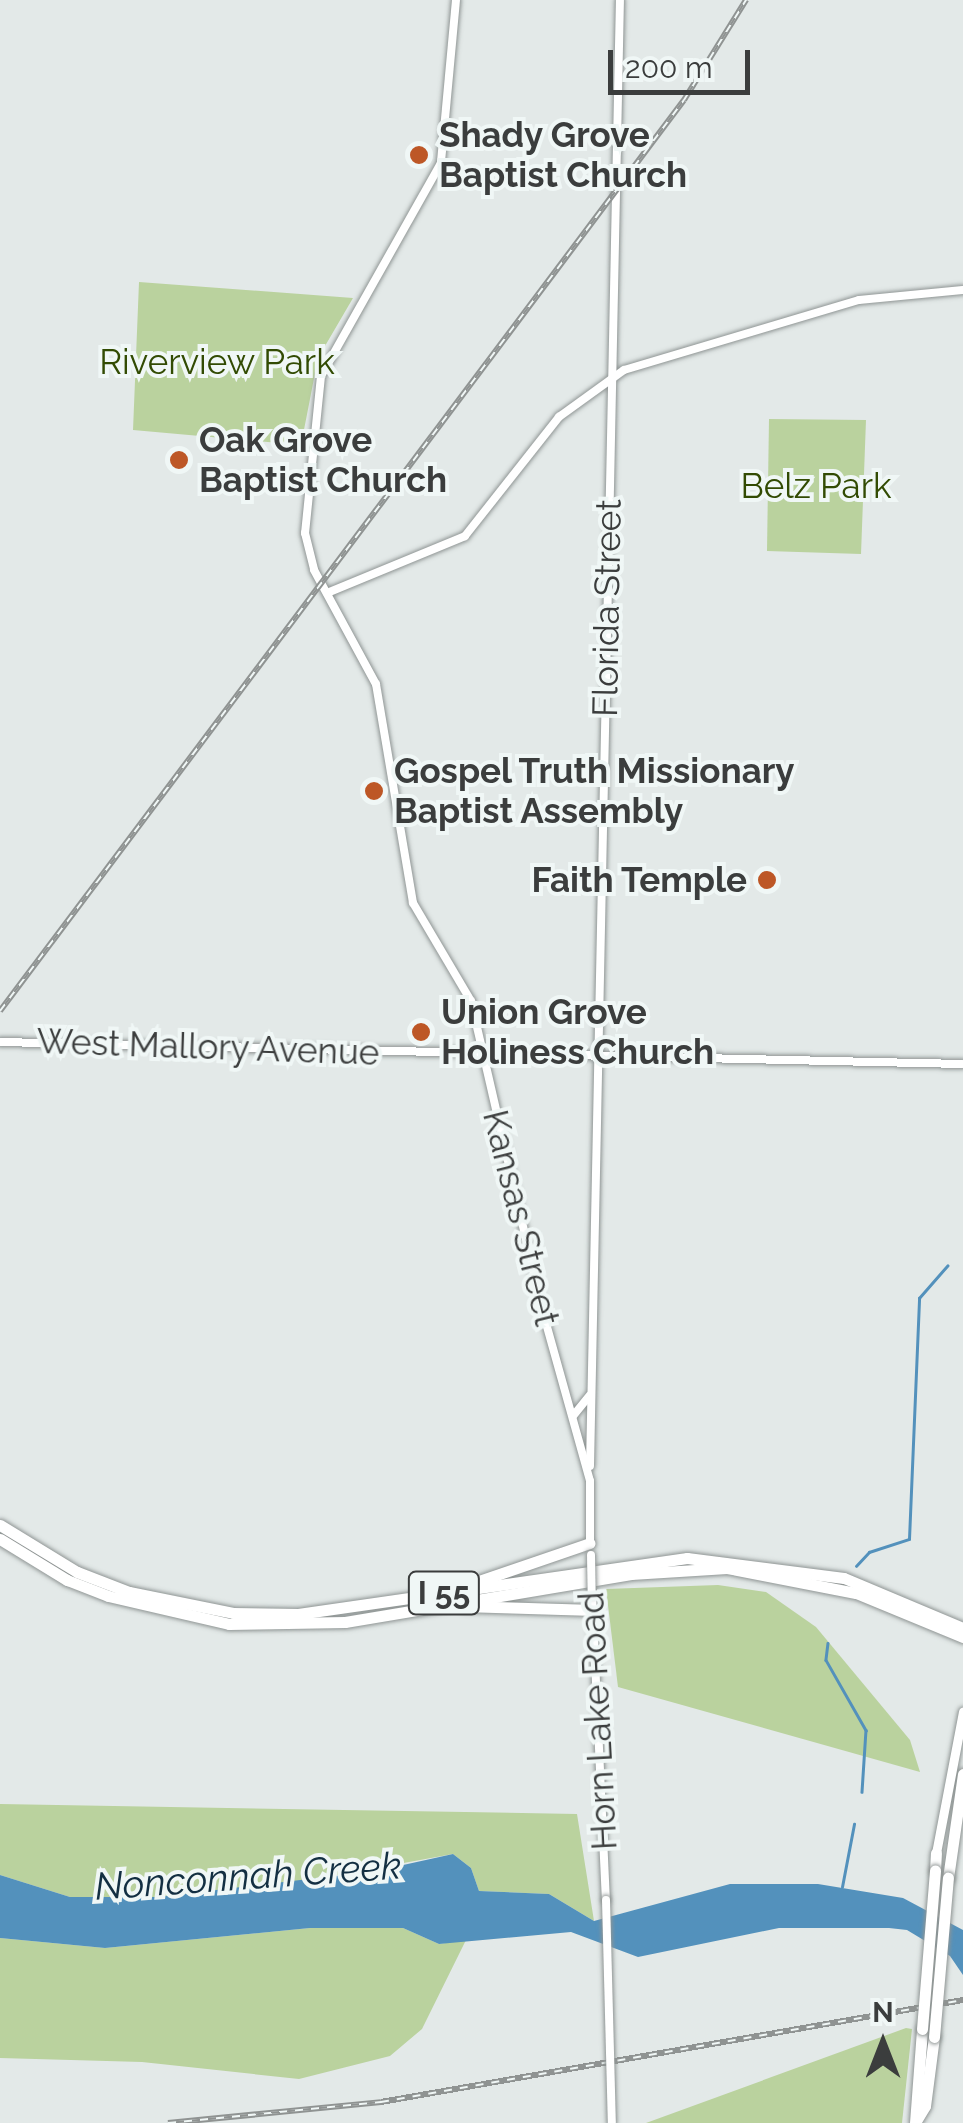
<!DOCTYPE html>
<style>
body{margin:0}
#map{position:relative;width:963px;height:2123px;overflow:hidden;background:#e3e9e8;font-family:Raleway,sans-serif}
div>[style]{position:absolute}
.green>*{inset:0;background:#bad29e}
.water>*{inset:0;background:#5391bc}
.stream>*{height:2.5px;margin:-1.25px;padding:0 1.25px;transform-origin:1.25px;border-radius:1.25px;background:#5391bc}
.roads{filter:drop-shadow(0 0 2px #8f9594) drop-shadow(0 0 2px #8f9594)}
.secondary>*{height:8px;margin:-4px;padding:0 4px;transform-origin:4px;border-radius:4px;background:#fff}
.primary>*{height:9px;margin:-4.5px;padding:0 4.5px;transform-origin:4.5px;border-radius:4.5px;background:#fff}
.highway>*{height:11px;margin:-5.5px;padding:0 5.5px;transform-origin:5.5px;border-radius:5.5px;background:#fff}
.rail>*{height:6px;margin-top:-3px;transform-origin:0;background:repeating-linear-gradient(90deg,#f0f7f6 0 8px,#8f9392 0 16px);box-sizing:border-box;border-block:2px solid #8f9392}
.bridges{filter:drop-shadow(0 0 2px #8f9594) drop-shadow(0 0 2px #8f9594)}
.secondary-bridge>*{height:8px;margin:-4px;padding:0 4px;transform-origin:4px;border-radius:4px;background:#fff}
.highway-bridge>*{height:11px;margin:-5.5px;padding:0 5.5px;transform-origin:5.5px;border-radius:5.5px;background:#fff}
.dots>*{width:28px;height:28px;translate:-50% -50%;box-sizing:border-box;border:5px solid #f0f7f6;border-radius:50%}
span{translate:-50% -50%;white-space:nowrap;text-align:center;line-height:1.15;-webkit-text-stroke:8px #f0f7f6;paint-order:stroke}
.shield-label span{padding:2px 8px;background:#f0f7f6;border:2px solid;border-radius:8px;-webkit-text-stroke-width:0}
.shield-label{font-size:32px;color:#3b3d3d;font-weight:700}
.poi-label{font-size:35px;color:#3b3d3d;font-weight:700}
.left{translate:0 -50%;text-align:left}
.right{translate:-100% -50%;text-align:right}
.park-label{font-size:35px;color:#324b03}
.street-label{font-size:35px;color:#3b3d3d}
.water-label{font-size:38px;color:#132f42;font-style:italic}
.north{position:absolute;left:833px;top:1993px;width:100px;height:100px;-webkit-text-stroke:8px #f0f7f6;paint-order:stroke;rotate:0deg;font-size:28px;font-weight:700;line-height:40px;text-align:center;color:#3b3d3d}
.north::after{content:'';display:block;margin:auto;width:35px;height:45px;background:#3b3d3d;clip-path:polygon(50% 0,100% 100%,50% 72%,0 100%)}
.scale{position:absolute;left:608px;top:50px;width:142px;height:45px;box-sizing:border-box;border:5px solid #3b3d3d;border-top:0;padding-left:12px;font-size:30px;line-height:35px;white-space:nowrap;color:#3b3d3d;-webkit-text-stroke:8px #f0f7f6;paint-order:stroke}
</style>
<div id="map">
<div class="green">
<i style="clip-path:polygon(139px 282px,353px 298px,318px 358px,301px 445px,133px 430px)"></i>
<i style="clip-path:polygon(769px 419px,866px 420px,861px 554px,767px 551px)"></i>
<i style="clip-path:polygon(718px 1585px,766px 1592px,816px 1627px,910px 1740px,920px 1772px,618px 1687px,606px 1589px)"></i>
<i style="clip-path:polygon(0 1804px,577px 1814px,594px 1921px,549px 1894px,479px 1891px,471px 1868px,453px 1854px,288px 1884px,157px 1897px,70px 1897px,0 1875px)"></i>
<i style="clip-path:polygon(310px 1928px,403px 1928px,439px 1944px,466px 1940px,422px 2029px,390px 2056px,299px 2079px,142px 2062px,0 2058px,0 1938px,105px 1948px)"></i>
<i style="clip-path:polygon(906px 2028px,912px 2029px,902px 2123px,646px 2123px)"></i>
</div>
<div class="water">
<i style="clip-path:polygon(453px 1854px,471px 1868px,479px 1891px,549px 1894px,594px 1921px,730px 1884px,818px 1884px,903px 1898px,963px 1930px,963px 1975px,950px 1956px,907px 1930px,889px 1928px,779px 1928px,638px 1957px,571px 1932px,439px 1944px,403px 1928px,310px 1928px,105px 1948px,0 1938px,0 1875px,70px 1897px,157px 1897px,376px 1871px)"></i>
</div>
<div class="stream">
<i style="left:856px;top:1566px;width:19px;rotate:-47deg"></i>
<i style="left:869px;top:1552px;width:42px;rotate:-18deg"></i>
<i style="left:909px;top:1539px;width:241px;rotate:-87.6deg"></i>
<i style="left:919px;top:1298px;width:43px;rotate:-48.8deg"></i>
<i style="left:828px;top:1643px;width:17px;rotate:97deg"></i>
<i style="left:826px;top:1660px;width:81px;rotate:60.3deg"></i>
<i style="left:866px;top:1730px;width:62px;rotate:93.7deg"></i>
<i style="left:842px;top:1887px;width:64px;rotate:-79.2deg"></i>
</div>
<div class="roads">
<div class="secondary">
<i style="left:456px;top:0;width:164px;rotate:95.3deg"></i>
<i style="left:441px;top:163px;width:244px;rotate:119.4deg"></i>
<i style="left:321px;top:376px;width:158px;rotate:95.8deg"></i>
<i style="left:305px;top:533px;width:38px;rotate:76deg"></i>
<i style="left:314px;top:570px;width:130px;rotate:61.5deg"></i>
<i style="left:376px;top:684px;width:222px;rotate:80.4deg"></i>
<i style="left:413px;top:903px;width:114px;rotate:59.4deg"></i>
<i style="left:471px;top:1001px;width:323px;rotate:77deg"></i>
<i style="left:544px;top:1316px;width:171px;rotate:74.4deg"></i>
<i style="left:590px;top:1481px;width:63px;rotate:90deg"></i>
<i style="left:327px;top:593px;width:149px;rotate:-22.4deg"></i>
<i style="left:465px;top:536px;width:152px;rotate:-51.7deg"></i>
<i style="left:559px;top:417px;width:80px;rotate:-35.9deg"></i>
<i style="left:624px;top:370px;width:245px;rotate:-16.6deg"></i>
<i style="left:859px;top:300px;width:104px;rotate:-5.5deg"></i>
<i style="left:0;top:1042px;width:963px;rotate:1.31deg"></i>
<i style="left:573px;top:1416px;width:27px;rotate:-51deg"></i>
<i style="left:590px;top:1466px;width:1466px;rotate:-88.83deg"></i>
<i style="left:592px;top:1594px;width:306px;rotate:87.4deg"></i>
</div>
<div class="primary">
<i style="left:936px;top:1853px;width:144px;rotate:-79.2deg"></i>
</div>
<div class="highway">
<i style="left:0;top:1525px;width:90px;rotate:31.4deg"></i>
<i style="left:77px;top:1572px;width:56px;rotate:21deg"></i>
<i style="left:129px;top:1592px;width:106px;rotate:11.4deg"></i>
<i style="left:233px;top:1613px;width:65px;rotate:0.9deg"></i>
<i style="left:298px;top:1614px;width:393px;rotate:-8.2deg"></i>
<i style="left:687px;top:1558px;width:158px;rotate:7.3deg"></i>
<i style="left:844px;top:1578px;width:129px;rotate:22.8deg"></i>
<i style="left:0;top:1539px;width:79px;rotate:31.5deg"></i>
<i style="left:67px;top:1580px;width:44px;rotate:21.3deg"></i>
<i style="left:108px;top:1596px;width:124px;rotate:13deg"></i>
<i style="left:229px;top:1624px;width:116px;rotate:-1deg"></i>
<i style="left:345px;top:1622px;width:290px;rotate:-9.5deg"></i>
<i style="left:631px;top:1574px;width:96px;rotate:-3.6deg"></i>
<i style="left:727px;top:1568px;width:131px;rotate:11deg"></i>
<i style="left:856px;top:1593px;width:116px;rotate:22.4deg"></i>
<i style="left:476px;top:1582px;width:120px;rotate:-18.9deg"></i>
<i style="left:462px;top:1606px;width:132px;rotate:1.7deg"></i>
<i style="left:935px;top:1871px;width:18px;rotate:-87deg"></i>
<i style="left:948px;top:1878px;width:105px;rotate:-81.8deg"></i>
<i style="left:916px;top:2121px;width:17px;rotate:-59deg"></i>
<i style="left:925px;top:2106px;width:70px;rotate:-82.6deg"></i>
<i style="left:915px;top:2123px;width:94px;rotate:-85.7deg"></i>
</div>
</div>
<div class="rail">
<i style="left:0;top:1011px;width:1139px;rotate:-53.1deg"></i>
<i style="left:684px;top:100px;width:118px;rotate:-58.2deg"></i>
<i style="left:168px;top:2123px;width:214px;rotate:-5.6deg"></i>
<i style="left:381px;top:2102px;width:591px;rotate:-9.94deg"></i>
</div>
<div class="bridges">
<div class="secondary-bridge">
<i style="left:591px;top:1555px;width:39px;rotate:89deg"></i>
<i style="left:606px;top:1900px;width:223px;rotate:88.5deg"></i>
</div>
<div class="highway-bridge">
<i style="left:922px;top:2029px;width:159px;rotate:-85.3deg"></i>
<i style="left:934px;top:2037px;width:160px;rotate:-85deg"></i>
</div>
</div>
<div class="dots">
<i style="left:419px;top:155px;background:#bd5726"></i>
<i style="left:179px;top:460px;background:#bd5726"></i>
<i style="left:374px;top:791px;background:#bd5726"></i>
<i style="left:767px;top:880px;background:#bd5726"></i>
<i style="left:421px;top:1032px;background:#bd5726"></i>
</div>
<div class="shield-label">
<span style="left:444px;top:1593px">I 55</span>
</div>
<div class="poi-label">
<span class="left" style="left:439px;top:155px">Shady Grove<br>Baptist Church</span>
<span class="left" style="left:199px;top:460px">Oak Grove<br>Baptist Church</span>
<span class="left" style="left:394px;top:791px">Gospel Truth Missionary<br>Baptist Assembly</span>
<span class="right" style="left:747px;top:880px">Faith Temple</span>
<span class="left" style="left:441px;top:1032px">Union Grove<br>Holiness Church</span>
</div>
<div class="park-label">
<span style="left:217px;top:362px">Riverview Park</span>
<span style="left:816px;top:486px">Belz Park</span>
</div>
<div class="street-label">
<span style="left:607px;top:608px;rotate:-89deg">Florida Street</span>
<span style="left:208px;top:1047px;rotate:2deg">West Mallory Avenue</span>
<span style="left:521px;top:1218px;rotate:76deg">Kansas Street</span>
<span style="left:598px;top:1721px;rotate:-93deg">Horn Lake Road</span>
</div>
<div class="water-label">
<span style="left:248px;top:1876px;rotate:-4deg">Nonconnah Creek</span>
</div>
<div class="north">N</div>
<div class="scale">200 m</div>
</div>
